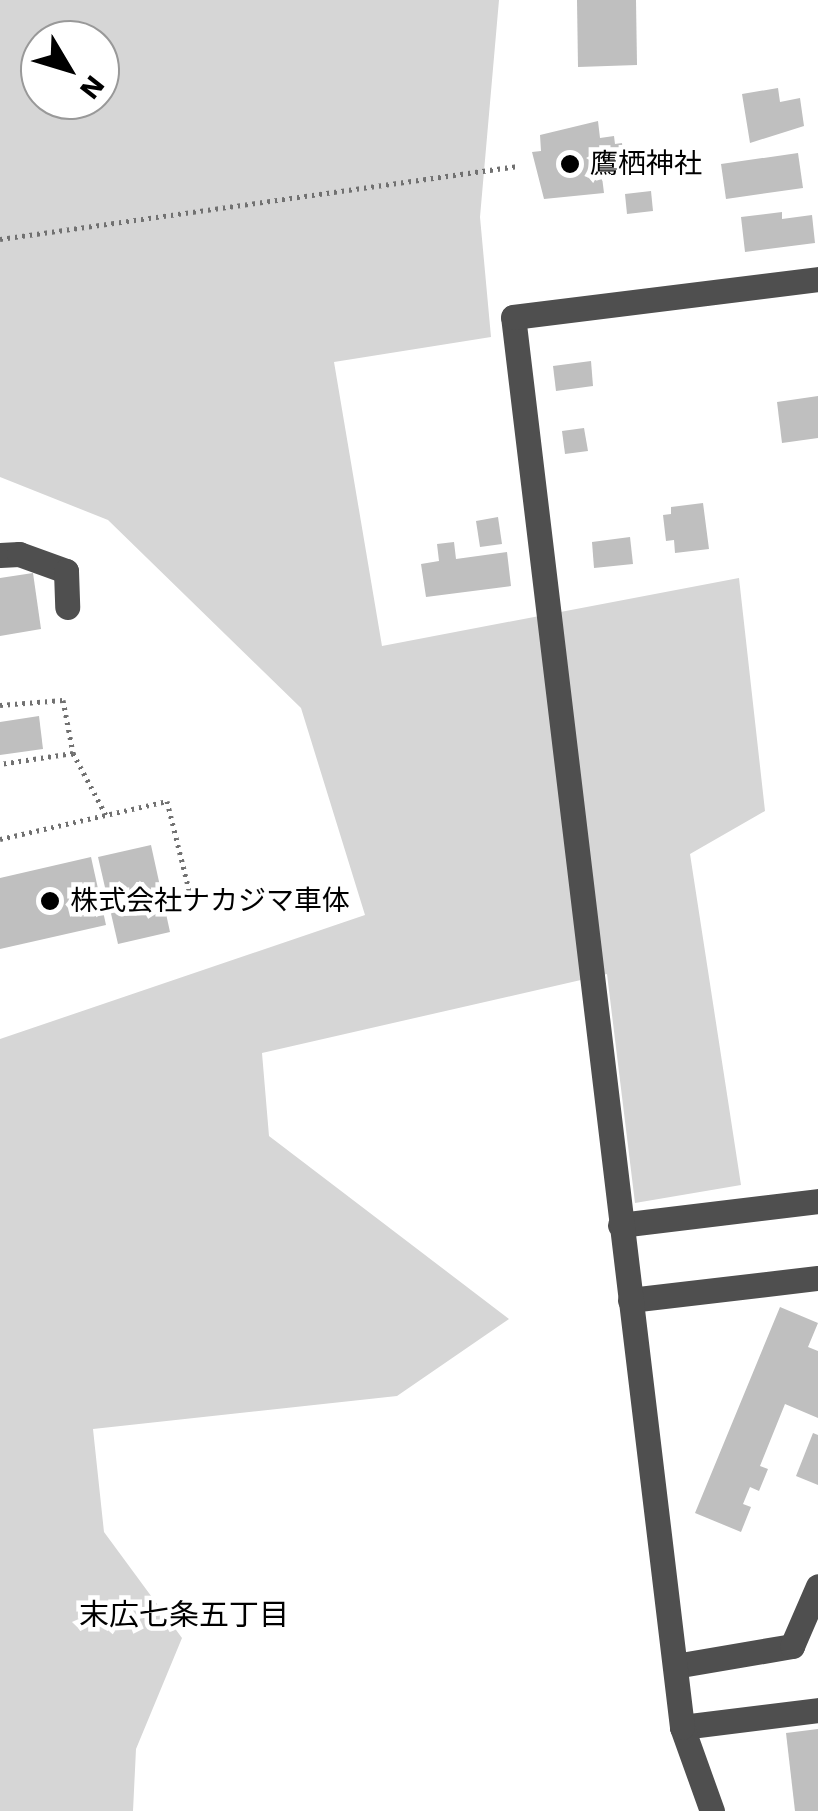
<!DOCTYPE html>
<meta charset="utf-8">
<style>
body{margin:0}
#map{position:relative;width:818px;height:1811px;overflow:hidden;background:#fff;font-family:"Work Sans","Noto Sans JP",sans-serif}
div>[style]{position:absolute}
.green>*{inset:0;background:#d6d6d6}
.building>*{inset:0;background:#bfbfbf}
.path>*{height:5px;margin-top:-2.5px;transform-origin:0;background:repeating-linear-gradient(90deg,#717171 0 2.5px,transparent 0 7.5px)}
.minor>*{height:25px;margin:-12.5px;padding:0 12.5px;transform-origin:12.5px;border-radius:12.5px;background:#4f4f4f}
.dots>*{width:28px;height:28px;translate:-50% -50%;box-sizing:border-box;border:5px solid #fff;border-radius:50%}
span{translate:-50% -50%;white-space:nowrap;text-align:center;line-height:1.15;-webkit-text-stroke:9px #fff;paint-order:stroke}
.poi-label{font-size:28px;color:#000}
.left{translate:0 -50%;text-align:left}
.neighbourhood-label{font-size:30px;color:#000}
.north{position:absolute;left:20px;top:20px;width:100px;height:100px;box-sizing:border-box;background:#fff;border:2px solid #999;border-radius:50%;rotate:128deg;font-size:28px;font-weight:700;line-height:40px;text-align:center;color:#000}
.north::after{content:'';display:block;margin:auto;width:35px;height:45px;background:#000;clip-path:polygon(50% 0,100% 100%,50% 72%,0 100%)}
</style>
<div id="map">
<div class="green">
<i style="clip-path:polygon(evenodd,0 0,499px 0,480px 217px,491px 337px,334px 362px,382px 646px,739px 578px,765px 811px,690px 854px,741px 1185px,635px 1203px,607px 974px,262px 1053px,269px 1136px,509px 1319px,397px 1396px,93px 1429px,104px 1532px,182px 1638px,136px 1749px,133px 1811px,0 1811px,0 1039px,365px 915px,301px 708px,108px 520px,0 477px,0 0,40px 40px,100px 40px,100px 100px,40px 100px,40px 40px)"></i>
</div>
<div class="building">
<i style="clip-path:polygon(577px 0,636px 0,637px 65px,578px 67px)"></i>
<i style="clip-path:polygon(778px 88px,780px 102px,800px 98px,804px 126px,750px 143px,742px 94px)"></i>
<i style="clip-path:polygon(598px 121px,600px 138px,614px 136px,615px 144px,622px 143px,624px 165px,616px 166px,616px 175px,602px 177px,604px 193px,544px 199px,532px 152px,541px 151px,540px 135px)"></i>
<i style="clip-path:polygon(798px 153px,803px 188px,726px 199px,721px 164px)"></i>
<i style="clip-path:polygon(651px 191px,653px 211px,627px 214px,625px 194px)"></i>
<i style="clip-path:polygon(782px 212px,782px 219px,812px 215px,815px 243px,745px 252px,741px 217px)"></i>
<i style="clip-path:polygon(591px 361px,593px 386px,556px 391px,553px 366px)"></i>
<i style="clip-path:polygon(818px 396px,818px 438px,782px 443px,777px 402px)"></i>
<i style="clip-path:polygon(584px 428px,588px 451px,565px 454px,562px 431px)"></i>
<i style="clip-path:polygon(703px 503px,709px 549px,675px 553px,674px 540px,666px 541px,663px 515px,671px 514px,671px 507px)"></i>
<i style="clip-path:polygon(498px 517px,502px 544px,480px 547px,476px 521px)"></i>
<i style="clip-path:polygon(630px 537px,633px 564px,594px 568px,592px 542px)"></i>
<i style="clip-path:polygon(454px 542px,456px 559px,507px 552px,511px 586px,426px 597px,421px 564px,439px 561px,437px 544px)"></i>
<i style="clip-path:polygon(33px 573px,41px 629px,0 636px,0 578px)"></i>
<i style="clip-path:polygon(39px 716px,43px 749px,0 755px,0 722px)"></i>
<i style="clip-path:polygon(151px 845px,170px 932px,118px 944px,98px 857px)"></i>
<i style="clip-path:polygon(91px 857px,106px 925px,0 949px,0 878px)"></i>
<i style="clip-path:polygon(780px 1307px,818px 1323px,808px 1347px,818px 1351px,818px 1418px,785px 1404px,760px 1466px,768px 1469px,759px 1491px,750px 1487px,743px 1504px,751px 1507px,741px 1532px,695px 1513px)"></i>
<i style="clip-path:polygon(813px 1433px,818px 1435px,818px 1485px,796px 1476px)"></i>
<i style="clip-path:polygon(818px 1729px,818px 1811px,795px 1811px,786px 1733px)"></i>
</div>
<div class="path">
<i style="left:0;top:239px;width:523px;rotate:-8.02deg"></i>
<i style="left:0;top:705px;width:63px;rotate:-4.5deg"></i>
<i style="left:63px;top:700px;width:54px;rotate:79.3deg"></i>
<i style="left:73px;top:753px;width:74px;rotate:171.4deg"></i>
<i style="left:73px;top:753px;width:70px;rotate:62deg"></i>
<i style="left:0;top:839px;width:171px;rotate:-12.8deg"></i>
<i style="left:167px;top:801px;width:104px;rotate:76.1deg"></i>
</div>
<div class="minor">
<i style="left:0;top:555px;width:19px;rotate:-3deg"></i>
<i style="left:19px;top:554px;width:50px;rotate:19.9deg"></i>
<i style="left:66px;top:571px;width:36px;rotate:88deg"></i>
<i style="left:620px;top:1225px;width:199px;rotate:-6.9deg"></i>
<i style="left:630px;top:1300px;width:189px;rotate:-6.7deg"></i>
<i style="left:675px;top:1666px;width:119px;rotate:-9.7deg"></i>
<i style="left:792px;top:1646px;width:65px;rotate:-66.6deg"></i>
<i style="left:682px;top:1727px;width:137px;rotate:-7.1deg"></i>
<i style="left:712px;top:1811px;width:89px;rotate:-109.7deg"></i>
<i style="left:682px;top:1727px;width:1420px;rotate:-96.83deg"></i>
<i style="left:513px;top:317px;width:307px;rotate:-7.1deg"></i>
</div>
<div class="dots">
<i style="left:570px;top:164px;background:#000"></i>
<i style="left:50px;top:901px;background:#000"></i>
</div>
<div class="poi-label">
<span class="left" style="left:590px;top:164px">鷹栖神社</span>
<span class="left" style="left:70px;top:901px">株式会社ナカジマ車体</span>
</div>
<div class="neighbourhood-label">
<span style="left:184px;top:1615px">末広七条五丁目</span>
</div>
<div class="north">N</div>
</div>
